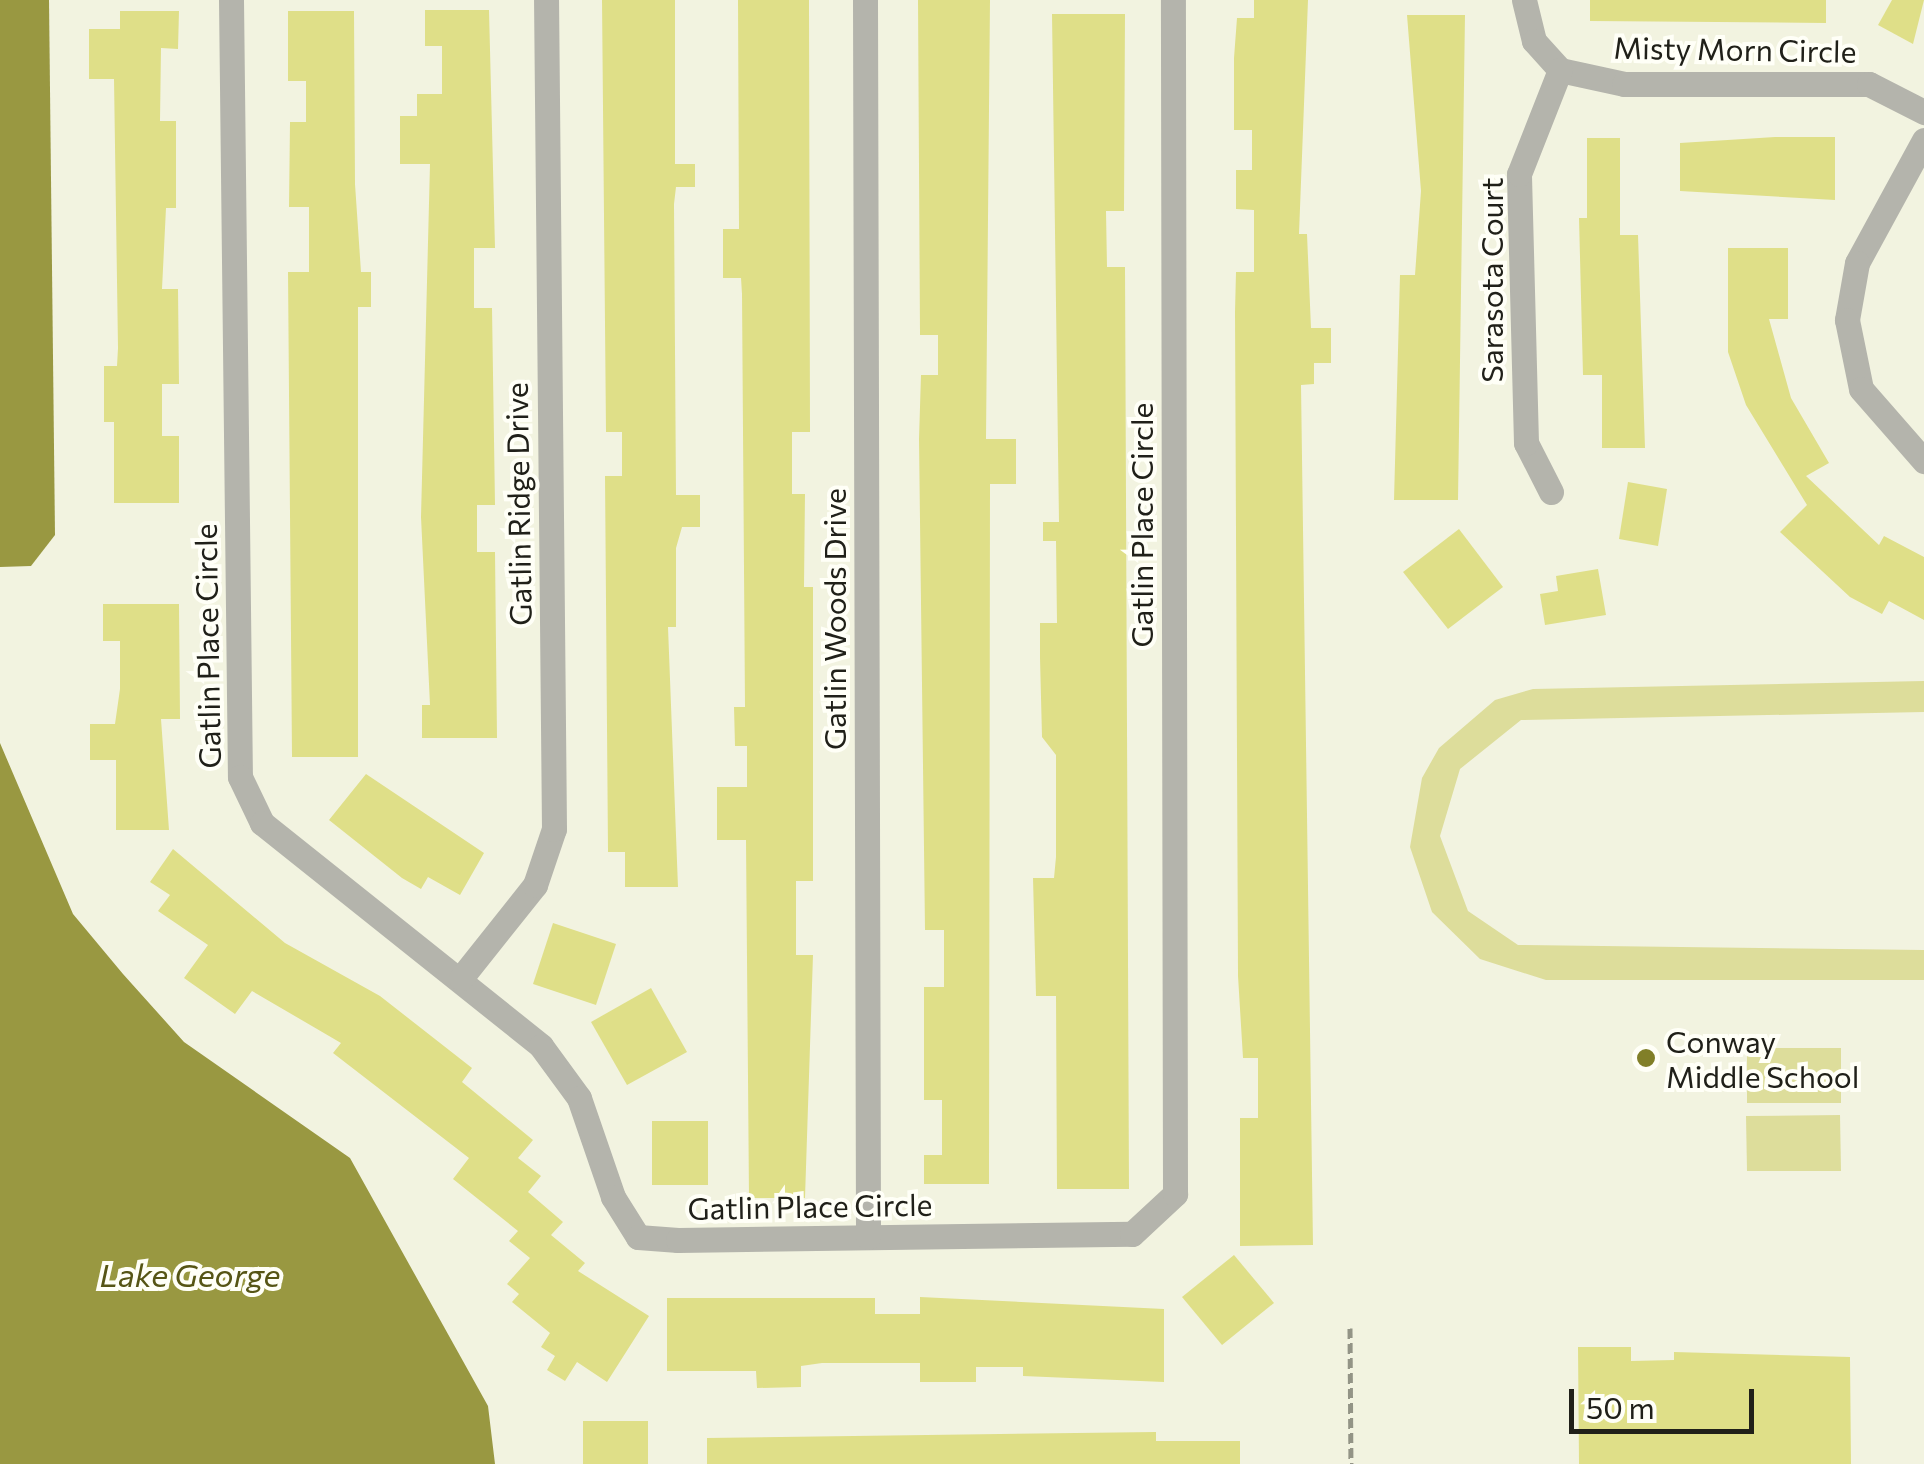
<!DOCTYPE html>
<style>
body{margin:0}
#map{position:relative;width:1924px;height:1464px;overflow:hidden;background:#f2f3e0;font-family:Commissioner,sans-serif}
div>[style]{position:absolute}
.green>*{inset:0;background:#dddd9b}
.water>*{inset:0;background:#999841}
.building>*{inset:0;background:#dfdf88}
.path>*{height:5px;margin-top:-2.5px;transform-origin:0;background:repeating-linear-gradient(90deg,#939486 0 10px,transparent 0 15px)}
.minor>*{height:25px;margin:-12.5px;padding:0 12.5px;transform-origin:12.5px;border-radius:12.5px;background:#b4b4ac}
.dots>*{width:28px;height:28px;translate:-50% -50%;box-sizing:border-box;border:5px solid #fffff7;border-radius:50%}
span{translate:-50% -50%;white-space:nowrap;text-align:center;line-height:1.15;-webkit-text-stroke:8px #fffff7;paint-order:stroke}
.street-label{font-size:30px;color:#202019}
.poi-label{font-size:30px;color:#202019}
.left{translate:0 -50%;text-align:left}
.water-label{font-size:32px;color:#565515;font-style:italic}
.scale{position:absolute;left:1569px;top:1389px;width:185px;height:45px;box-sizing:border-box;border:5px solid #202019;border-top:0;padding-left:12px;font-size:30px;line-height:35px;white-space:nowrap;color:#202019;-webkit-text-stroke:8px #fffff7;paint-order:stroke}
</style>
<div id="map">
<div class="green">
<i style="clip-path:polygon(1924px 681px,1924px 712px,1521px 720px,1460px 769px,1440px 836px,1468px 911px,1518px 945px,1924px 950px,1924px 980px,1546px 980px,1480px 959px,1432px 912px,1410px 847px,1422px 778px,1439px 748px,1495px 700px,1533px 689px)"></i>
<i style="clip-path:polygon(1747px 1048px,1841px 1048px,1841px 1103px,1747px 1103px)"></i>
<i style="clip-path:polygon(1840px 1115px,1841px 1171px,1747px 1171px,1746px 1116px)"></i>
</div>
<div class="water">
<i style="clip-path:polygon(0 0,49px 0,55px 535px,31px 566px,0 567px)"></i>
<i style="clip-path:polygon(0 743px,73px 914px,123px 974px,184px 1042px,350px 1158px,488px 1406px,495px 1464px,0 1464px)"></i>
</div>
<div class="building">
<i style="clip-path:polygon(602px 0,675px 0,675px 164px,695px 164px,695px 187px,676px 187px,674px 204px,676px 495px,700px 495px,700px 527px,682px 527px,676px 548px,676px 627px,668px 627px,678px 887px,625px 887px,625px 852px,608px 852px,605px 476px,622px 476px,622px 432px,606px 432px)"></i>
<i style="clip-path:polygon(738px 0,809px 0,810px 432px,792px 432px,792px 494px,805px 494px,804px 587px,813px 587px,813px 881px,796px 881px,796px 955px,813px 955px,805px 1198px,749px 1198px,746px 840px,717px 840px,717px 787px,747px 787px,747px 746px,735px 746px,734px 707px,745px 707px,742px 294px,741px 278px,723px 278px,723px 229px,739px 229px)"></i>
<i style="clip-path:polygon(918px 0,990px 0,986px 439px,1016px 439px,1016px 484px,990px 484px,989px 1184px,924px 1184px,924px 1155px,942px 1155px,942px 1100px,924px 1100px,924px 987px,944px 987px,944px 930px,925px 930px,919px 439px,921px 375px,938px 375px,938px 335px,920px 335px)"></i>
<i style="clip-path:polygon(1254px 0,1308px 0,1299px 234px,1307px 234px,1311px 328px,1331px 328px,1331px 363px,1314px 363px,1314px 384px,1301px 385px,1313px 1245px,1240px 1246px,1240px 1118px,1258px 1118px,1258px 1058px,1243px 1058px,1238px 976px,1235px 312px,1236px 272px,1254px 272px,1254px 210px,1236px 209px,1236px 170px,1252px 170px,1252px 130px,1234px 130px,1234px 58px,1237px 18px,1254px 18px)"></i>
<i style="clip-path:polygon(1590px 0,1826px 0,1826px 23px,1590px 21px)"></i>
<i style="clip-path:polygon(1892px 0,1924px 0,1913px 44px,1878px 25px)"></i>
<i style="clip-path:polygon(425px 10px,489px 10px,495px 248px,474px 248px,474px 308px,492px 308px,495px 505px,477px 505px,477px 552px,495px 552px,497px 738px,422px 738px,422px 705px,430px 705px,421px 517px,430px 164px,400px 164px,400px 116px,417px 116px,417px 94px,442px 94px,442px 46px,425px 46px)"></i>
<i style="clip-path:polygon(120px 11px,179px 11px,178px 49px,161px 48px,160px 121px,176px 121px,176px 208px,166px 208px,162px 289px,178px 289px,179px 384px,162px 384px,162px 436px,179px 436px,179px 503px,114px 503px,114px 422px,104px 422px,104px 366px,117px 366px,118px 348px,114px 79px,89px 79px,89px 29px,120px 29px)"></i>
<i style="clip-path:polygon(288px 11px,354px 11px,355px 184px,361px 272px,371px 272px,371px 307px,358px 307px,358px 757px,292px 757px,288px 272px,309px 272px,309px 207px,289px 207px,290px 122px,306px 122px,306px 81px,288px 81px)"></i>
<i style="clip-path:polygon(1052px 14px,1125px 14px,1124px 211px,1106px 211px,1107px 267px,1125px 267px,1129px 1189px,1057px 1189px,1056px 996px,1036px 996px,1033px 878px,1054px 878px,1056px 857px,1056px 755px,1042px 737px,1040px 658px,1040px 623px,1057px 623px,1056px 541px,1043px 541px,1043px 522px,1059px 522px)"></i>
<i style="clip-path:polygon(1407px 15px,1465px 15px,1458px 500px,1394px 500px,1400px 275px,1415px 275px,1421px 191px)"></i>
<i style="clip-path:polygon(1775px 137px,1835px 137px,1835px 200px,1680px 191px,1680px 143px)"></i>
<i style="clip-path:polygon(1587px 138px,1620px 138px,1620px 235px,1638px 235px,1645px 448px,1602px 448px,1602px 375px,1583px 375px,1579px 218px,1587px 218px)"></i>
<i style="clip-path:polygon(1728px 248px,1788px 248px,1788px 319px,1769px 319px,1791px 398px,1829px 463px,1806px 476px,1879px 545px,1884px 536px,1924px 557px,1924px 620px,1889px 601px,1882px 614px,1850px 597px,1780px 532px,1807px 505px,1746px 405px,1728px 352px)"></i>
<i style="clip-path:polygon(1628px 482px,1667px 489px,1658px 546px,1619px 539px)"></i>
<i style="clip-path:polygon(1459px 529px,1503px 587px,1448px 629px,1403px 572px)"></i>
<i style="clip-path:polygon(1598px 569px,1606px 615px,1545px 625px,1540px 594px,1558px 591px,1556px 576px)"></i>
<i style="clip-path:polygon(103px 604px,179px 604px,180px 719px,161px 719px,169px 830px,116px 830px,116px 760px,90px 760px,90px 724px,115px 724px,120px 689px,120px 641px,103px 641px)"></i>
<i style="clip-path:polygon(366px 774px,484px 853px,460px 895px,428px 877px,421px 889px,402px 878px,329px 820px)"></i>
<i style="clip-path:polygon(173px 849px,285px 943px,380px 996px,472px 1068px,462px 1082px,533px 1140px,518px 1158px,541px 1176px,528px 1192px,563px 1222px,551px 1235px,585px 1263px,578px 1271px,649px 1316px,607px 1382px,577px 1362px,565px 1381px,547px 1370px,555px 1356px,541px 1347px,550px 1333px,512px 1302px,519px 1294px,507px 1284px,530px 1258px,509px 1241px,518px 1231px,453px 1179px,469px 1158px,333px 1053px,341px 1043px,252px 991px,235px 1014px,184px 978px,208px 945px,158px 911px,170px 895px,150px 882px)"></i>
<i style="clip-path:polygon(553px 923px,616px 944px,596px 1005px,533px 984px)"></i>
<i style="clip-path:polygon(651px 988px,687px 1052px,627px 1085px,591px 1022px)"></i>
<i style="clip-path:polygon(652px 1121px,708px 1121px,708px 1185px,652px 1185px)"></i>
<i style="clip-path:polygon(1234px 1255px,1274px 1303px,1222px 1345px,1182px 1297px)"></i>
<i style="clip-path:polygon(920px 1297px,1164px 1309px,1164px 1382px,1023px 1376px,1023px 1367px,976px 1367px,976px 1382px,920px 1382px,920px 1363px,822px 1363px,801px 1366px,801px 1387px,757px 1388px,756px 1371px,667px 1371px,667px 1298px,875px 1298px,875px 1314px,920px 1314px)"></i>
<i style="clip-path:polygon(1578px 1347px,1631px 1347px,1631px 1361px,1674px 1360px,1674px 1352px,1850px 1357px,1851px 1464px,1579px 1464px)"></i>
<i style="clip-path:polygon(583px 1421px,648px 1421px,648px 1464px,583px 1464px)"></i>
<i style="clip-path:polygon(1156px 1432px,1156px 1441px,1240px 1441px,1240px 1464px,707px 1464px,707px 1438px)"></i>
</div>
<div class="path">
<i style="left:1350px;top:1328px;width:136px;rotate:89.6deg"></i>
</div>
<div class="minor">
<i style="left:231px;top:0;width:777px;rotate:89.34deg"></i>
<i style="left:240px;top:777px;width:51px;rotate:64.4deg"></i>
<i style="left:262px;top:823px;width:357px;rotate:38.6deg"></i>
<i style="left:541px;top:1046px;width:64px;rotate:53.8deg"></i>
<i style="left:579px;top:1098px;width:105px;rotate:71deg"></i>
<i style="left:613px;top:1197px;width:47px;rotate:58deg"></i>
<i style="left:638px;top:1237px;width:40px;rotate:4.3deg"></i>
<i style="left:678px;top:1240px;width:454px;rotate:-0.8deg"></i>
<i style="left:1132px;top:1234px;width:59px;rotate:-42.9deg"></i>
<i style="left:1175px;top:1194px;width:1194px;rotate:-90.1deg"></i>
<i style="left:865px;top:0;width:1237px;rotate:89.86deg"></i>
<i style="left:1524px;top:0;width:42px;rotate:76.3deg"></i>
<i style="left:1534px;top:41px;width:39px;rotate:48deg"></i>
<i style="left:1560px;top:70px;width:66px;rotate:12.3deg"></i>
<i style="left:1624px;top:84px;width:245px"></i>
<i style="left:1869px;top:84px;width:62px;rotate:27deg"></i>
<i style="left:1924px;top:140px;width:140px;rotate:118.6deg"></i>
<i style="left:1857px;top:263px;width:58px;rotate:100deg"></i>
<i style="left:1847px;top:320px;width:70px;rotate:78.5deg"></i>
<i style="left:1861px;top:389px;width:96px;rotate:48.8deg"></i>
<i style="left:1551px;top:492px;width:55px;rotate:-117deg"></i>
<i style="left:1526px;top:443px;width:269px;rotate:-91.5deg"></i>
<i style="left:1519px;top:174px;width:112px;rotate:-68.5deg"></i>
<i style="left:461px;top:978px;width:119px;rotate:-51.5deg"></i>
<i style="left:535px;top:885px;width:59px;rotate:-71.3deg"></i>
<i style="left:554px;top:829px;width:829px;rotate:-90.55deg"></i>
</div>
<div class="dots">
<i style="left:1646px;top:1058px;background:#817f28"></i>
</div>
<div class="street-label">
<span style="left:1735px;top:49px;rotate:1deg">Misty Morn Circle</span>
<span style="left:1491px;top:280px;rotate:-90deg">Sarasota Court</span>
<span style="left:518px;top:504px;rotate:-91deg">Gatlin Ridge Drive</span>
<span style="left:1141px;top:525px;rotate:-90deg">Gatlin Place Circle</span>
<span style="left:834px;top:619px;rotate:-90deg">Gatlin Woods Drive</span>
<span style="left:207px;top:646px;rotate:-91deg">Gatlin Place Circle</span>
<span style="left:810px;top:1206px;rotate:-1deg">Gatlin Place Circle</span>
</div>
<div class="poi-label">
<span class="left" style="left:1666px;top:1058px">Conway<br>Middle School</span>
</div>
<div class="water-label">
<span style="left:190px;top:1274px">Lake George</span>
</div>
<div class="scale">50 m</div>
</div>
